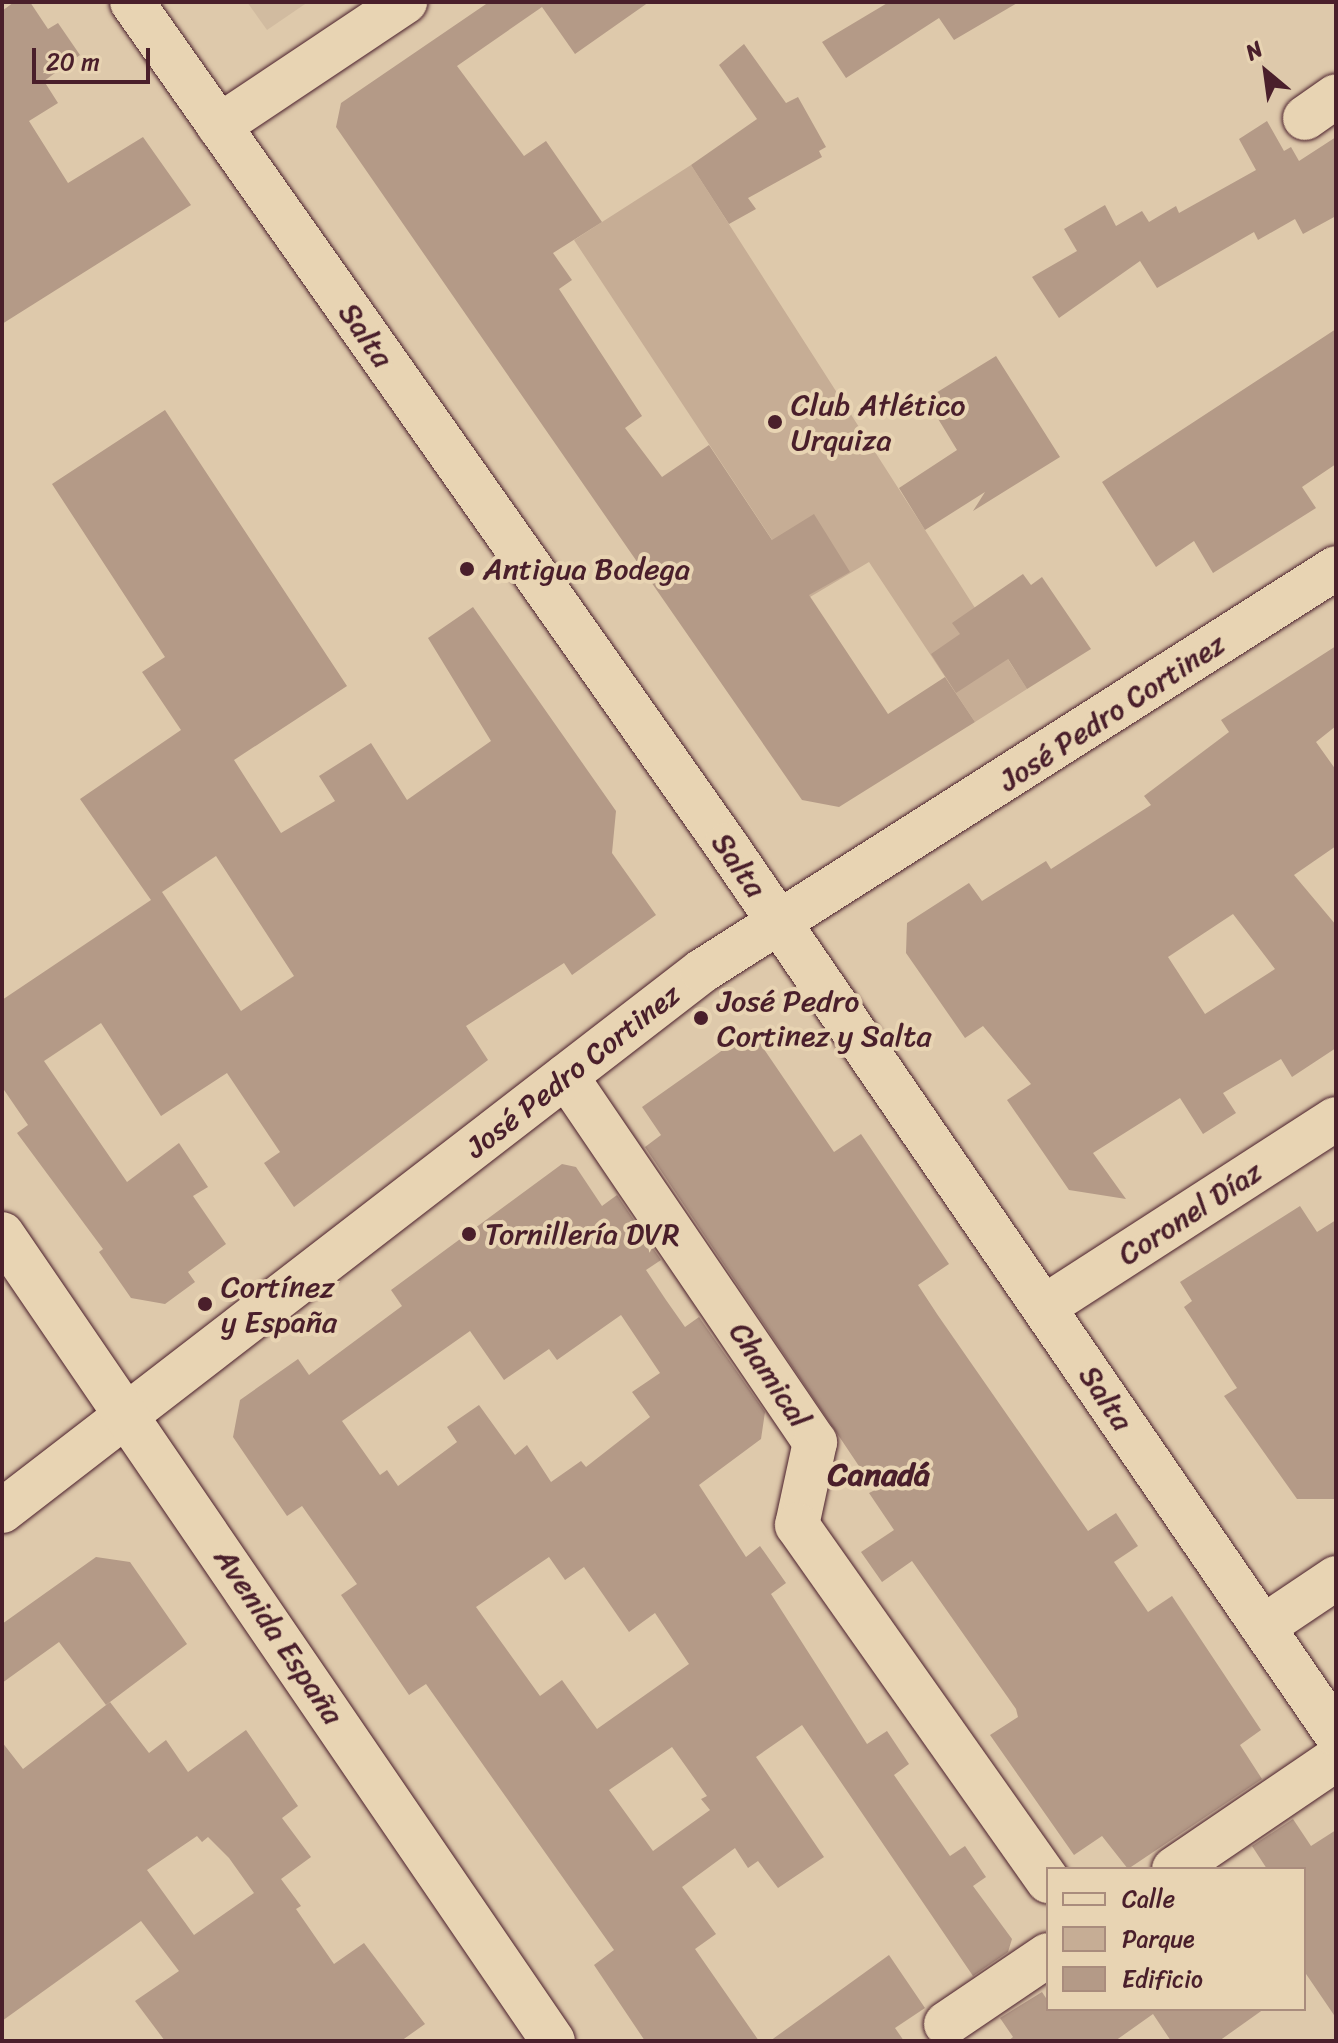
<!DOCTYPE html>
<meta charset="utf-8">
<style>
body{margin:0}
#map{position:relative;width:1338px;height:2043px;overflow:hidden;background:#dec9ab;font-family:Sriracha,sans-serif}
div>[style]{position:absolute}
.built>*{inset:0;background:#d1bba0}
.green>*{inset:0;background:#c6ad95}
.building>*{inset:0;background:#b49a87}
.roads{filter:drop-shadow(0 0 2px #4a1f2b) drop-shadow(0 0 2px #4a1f2b)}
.minor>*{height:44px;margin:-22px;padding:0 22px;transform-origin:22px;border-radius:22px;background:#e8d4b3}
.major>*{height:44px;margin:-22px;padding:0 22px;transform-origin:22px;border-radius:22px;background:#e8d4b3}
.dots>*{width:22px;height:22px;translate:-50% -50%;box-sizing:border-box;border:4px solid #e8d4b3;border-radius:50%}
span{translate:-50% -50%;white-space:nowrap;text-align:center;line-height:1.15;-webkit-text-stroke:8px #e8d4b3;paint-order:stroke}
.street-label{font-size:30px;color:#4a1f2b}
.poi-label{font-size:30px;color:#4a1f2b}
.left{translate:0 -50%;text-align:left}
.neighbourhood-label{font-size:32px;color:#4a1f2b;font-weight:700}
.frame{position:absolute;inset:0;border:4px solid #4a1f2b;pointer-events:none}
.legend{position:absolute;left:1046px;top:1867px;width:260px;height:144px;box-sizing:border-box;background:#e8d4b3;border:2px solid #a98c7d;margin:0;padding:10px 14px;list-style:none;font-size:24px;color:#4a1f2b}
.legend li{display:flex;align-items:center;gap:16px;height:40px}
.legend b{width:40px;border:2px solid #a98c7d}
.north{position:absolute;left:1226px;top:32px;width:80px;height:80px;-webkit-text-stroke:6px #e8d4b3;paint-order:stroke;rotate:331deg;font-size:22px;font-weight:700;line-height:32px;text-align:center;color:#4a1f2b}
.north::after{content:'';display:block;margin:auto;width:28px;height:36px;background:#4a1f2b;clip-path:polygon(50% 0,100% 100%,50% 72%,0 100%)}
.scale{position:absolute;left:32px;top:48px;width:118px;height:36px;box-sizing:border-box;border:4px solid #4a1f2b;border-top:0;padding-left:10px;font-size:24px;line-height:28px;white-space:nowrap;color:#4a1f2b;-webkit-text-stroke:6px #e8d4b3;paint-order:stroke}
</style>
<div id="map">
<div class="built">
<i style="clip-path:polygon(247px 2px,308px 2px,267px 30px)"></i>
</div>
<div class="green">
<i style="clip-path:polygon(691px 165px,1027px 689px,975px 722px,869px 562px,810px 597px,574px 240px)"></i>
</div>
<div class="building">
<i style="clip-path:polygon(14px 2px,30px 2px,48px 29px,58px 23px,80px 55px,44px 81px,58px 103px,29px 121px,68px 183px,143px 137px,191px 205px,2px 324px,2px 11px)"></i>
<i style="clip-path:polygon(489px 2px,649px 2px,575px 54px,542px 7px,457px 66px,524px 156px,546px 141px,602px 222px,553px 253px,572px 280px,559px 289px,642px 416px,625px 428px,662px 477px,709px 445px,772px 540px,814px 514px,850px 572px,809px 595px,888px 714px,945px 677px,975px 722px,839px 807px,802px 800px,336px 127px,341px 103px)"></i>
<i style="clip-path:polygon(889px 2px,1019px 2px,954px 40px,939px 18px,846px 78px,822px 42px)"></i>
<i style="clip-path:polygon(744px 44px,786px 103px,798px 97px,826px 147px,819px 151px,822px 157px,748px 198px,756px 209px,729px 224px,691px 165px,757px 119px,719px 65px)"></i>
<i style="clip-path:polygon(1267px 121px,1284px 151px,1291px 147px,1299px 161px,1336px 137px,1336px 216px,1303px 234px,1295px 219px,1258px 240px,1254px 232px,1157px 288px,1140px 261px,1059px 318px,1032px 277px,1077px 251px,1064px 229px,1105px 205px,1116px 226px,1142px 211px,1149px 222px,1176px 206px,1179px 213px,1256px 170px,1239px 139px)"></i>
<i style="clip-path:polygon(1336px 329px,1336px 464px,1302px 487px,1316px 508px,1213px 573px,1194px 541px,1156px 567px,1102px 482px)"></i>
<i style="clip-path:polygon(996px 356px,1060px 457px,973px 511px,985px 492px,925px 530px,899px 488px,957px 450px,926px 399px)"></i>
<i style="clip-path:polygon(evenodd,165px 410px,347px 686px,234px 760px,281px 833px,335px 801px,319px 776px,371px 743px,407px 800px,491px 741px,428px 638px,473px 607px,616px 811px,612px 853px,656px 915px,572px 975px,564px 963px,466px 1026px,488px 1060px,294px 1207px,264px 1163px,280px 1152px,227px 1073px,161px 1116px,101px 1023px,44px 1061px,127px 1182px,179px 1143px,208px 1187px,193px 1196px,226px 1244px,188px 1272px,195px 1282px,165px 1304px,131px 1298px,99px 1252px,103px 1249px,17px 1133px,28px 1125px,2px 1087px,2px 1000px,151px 900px,80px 799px,181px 730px,142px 672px,165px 657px,52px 484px,165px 410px,216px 856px,294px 976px,241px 1011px,162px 892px,216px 856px)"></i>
<i style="clip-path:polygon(1023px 574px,1031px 585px,1042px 577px,1091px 649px,1027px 689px,1008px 659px,956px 693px,931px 654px,960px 634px,952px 623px)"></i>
<i style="clip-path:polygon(evenodd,1336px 646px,1336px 726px,1316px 742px,1336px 770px,1336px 846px,1294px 875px,1336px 925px,1336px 1048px,1292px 1077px,1281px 1059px,1223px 1093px,1236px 1113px,1203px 1134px,1180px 1098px,1093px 1153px,1126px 1199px,1069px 1190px,1007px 1100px,1031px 1084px,983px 1026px,965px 1038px,906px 953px,907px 923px,969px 883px,982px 901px,1046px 861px,1051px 869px,1151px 805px,1144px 796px,1229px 732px,1221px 720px,1336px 646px,1233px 914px,1275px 969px,1205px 1014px,1168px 957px,1233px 914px)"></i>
<i style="clip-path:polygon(751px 1030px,834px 1152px,861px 1134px,949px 1264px,918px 1285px,937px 1314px,1088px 1531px,1116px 1513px,1138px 1546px,1114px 1562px,1148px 1612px,1172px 1596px,1261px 1730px,1240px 1745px,1262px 1779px,1128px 1869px,1102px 1836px,1074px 1855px,990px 1735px,1018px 1717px,1016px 1709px,912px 1561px,882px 1582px,861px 1552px,894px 1530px,869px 1493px,875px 1490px,645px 1147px,661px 1135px,642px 1107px)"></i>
<i style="clip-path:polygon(evenodd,562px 1164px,576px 1167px,602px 1206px,617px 1195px,661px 1260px,646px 1270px,666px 1300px,685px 1327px,699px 1317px,765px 1412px,761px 1439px,699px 1485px,746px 1557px,760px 1546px,786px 1583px,771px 1594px,867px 1744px,887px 1731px,909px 1764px,894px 1775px,950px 1856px,965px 1846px,986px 1877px,973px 1886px,1012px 1939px,1008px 1952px,973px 1976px,802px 1725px,756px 1757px,824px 1857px,778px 1888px,758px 1861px,748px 1868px,735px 1848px,682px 1887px,716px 1934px,695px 1949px,759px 2041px,645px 2041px,594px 1965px,614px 1950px,426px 1684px,409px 1695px,341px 1595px,357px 1584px,302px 1506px,287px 1516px,233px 1437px,240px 1400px,298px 1359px,309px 1375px,402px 1306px,391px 1290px,562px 1164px,621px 1315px,660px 1373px,632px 1392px,650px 1417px,586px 1467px,581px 1461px,551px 1482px,527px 1445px,515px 1455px,479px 1405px,447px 1427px,457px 1442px,398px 1486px,387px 1470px,380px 1475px,342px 1421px,470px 1331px,504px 1380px,549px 1349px,557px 1360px,621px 1315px,562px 1164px,549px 1557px,565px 1580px,584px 1567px,629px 1632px,655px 1613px,689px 1664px,597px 1729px,562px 1680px,540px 1696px,476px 1607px,549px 1557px,562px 1164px,672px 1747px,707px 1796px,701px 1799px,710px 1810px,653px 1851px,609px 1790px,672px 1747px)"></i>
<i style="clip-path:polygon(1300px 1206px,1317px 1232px,1336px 1220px,1336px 1499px,1297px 1499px,1224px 1396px,1237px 1388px,1184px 1307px,1192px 1301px,1180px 1282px)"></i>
<i style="clip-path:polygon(96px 1557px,130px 1562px,187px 1644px,106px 1705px,59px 1642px,2px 1683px,2px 1624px)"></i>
<i style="clip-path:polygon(evenodd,110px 1702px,149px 1753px,166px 1740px,188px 1772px,246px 1730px,298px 1806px,282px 1818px,311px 1857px,281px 1879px,301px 1906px,296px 1909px,334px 1964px,364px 1943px,425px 2024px,401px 2041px,165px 2041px,135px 2001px,179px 1971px,141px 1921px,2px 2021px,2px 1742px,23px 1769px,110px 1702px,197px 1836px,202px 1842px,208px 1837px,229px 1858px,254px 1893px,194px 1935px,147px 1870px,197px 1836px)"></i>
<i style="clip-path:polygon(1293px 1819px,1311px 1846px,1336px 1830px,1336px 2018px,1304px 1971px,1304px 1869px,1267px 1869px,1252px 1846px)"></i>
<i style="clip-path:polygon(889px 1955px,925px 2008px,895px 2028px,904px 2041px,770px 2041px)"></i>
<i style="clip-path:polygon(1042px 1992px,1054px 2010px,1264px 2009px,1219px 2041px,1171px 2041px,1153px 2014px,1115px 2041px,1008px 2041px,1013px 2037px,1000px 2018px)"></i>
</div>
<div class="roads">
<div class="minor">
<i style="left:1305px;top:118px;width:38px;rotate:-35deg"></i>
<i style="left:219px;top:126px;width:224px;rotate:-33.7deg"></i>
<i style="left:566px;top:1076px;width:443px;rotate:55.8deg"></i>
<i style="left:815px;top:1442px;width:85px;rotate:102.2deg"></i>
<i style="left:797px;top:1525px;width:436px;rotate:54.8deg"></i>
<i style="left:1044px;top:1307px;width:347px;rotate:-32.8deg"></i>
<i style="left:2px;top:1511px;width:884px;rotate:-37.65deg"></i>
<i style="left:702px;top:971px;width:751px;rotate:-32.44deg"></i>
<i style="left:1263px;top:1627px;width:88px;rotate:-33.9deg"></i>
<i style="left:1174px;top:1869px;width:196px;rotate:-34.2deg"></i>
<i style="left:946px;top:2024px;width:123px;rotate:-34.1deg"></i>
</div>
<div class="major">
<i style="left:132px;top:2px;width:1031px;rotate:54.83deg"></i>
<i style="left:726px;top:845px;width:1078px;rotate:55.54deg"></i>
<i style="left:2px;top:1234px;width:977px;rotate:55.68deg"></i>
</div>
</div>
<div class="dots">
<i style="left:775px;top:422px;background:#4a1f2b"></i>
<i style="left:467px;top:569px;background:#4a1f2b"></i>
<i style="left:701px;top:1018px;background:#4a1f2b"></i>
<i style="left:469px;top:1234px;background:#4a1f2b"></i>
<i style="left:205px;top:1304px;background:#4a1f2b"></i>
</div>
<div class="street-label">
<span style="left:366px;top:335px;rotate:55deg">Salta</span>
<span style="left:1112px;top:712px;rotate:-33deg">José Pedro Cortinez</span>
<span style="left:739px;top:865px;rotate:55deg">Salta</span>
<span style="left:573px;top:1071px;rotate:-38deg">José Pedro Cortinez</span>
<span style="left:1190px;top:1213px;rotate:-33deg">Coronel Díaz</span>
<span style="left:770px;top:1375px;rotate:56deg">Chamical</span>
<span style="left:1106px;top:1398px;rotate:56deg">Salta</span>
<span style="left:279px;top:1636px;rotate:56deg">Avenida España</span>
</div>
<div class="poi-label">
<span class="left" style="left:791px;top:422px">Club Atlético<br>Urquiza</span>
<span class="left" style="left:483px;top:569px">Antigua Bodega</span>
<span class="left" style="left:717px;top:1018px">José Pedro<br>Cortinez y Salta</span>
<span class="left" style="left:485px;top:1234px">Tornillería DVR</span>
<span class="left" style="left:221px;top:1304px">Cortínez<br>y España</span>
</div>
<div class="neighbourhood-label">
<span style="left:879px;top:1475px">Canadá</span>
</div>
<div class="frame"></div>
<ul class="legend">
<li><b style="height:10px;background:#e8d4b3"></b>Calle</li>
<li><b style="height:22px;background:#c6ad95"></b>Parque</li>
<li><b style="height:22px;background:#b49a87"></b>Edificio</li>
</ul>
<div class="north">N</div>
<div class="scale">20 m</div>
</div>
